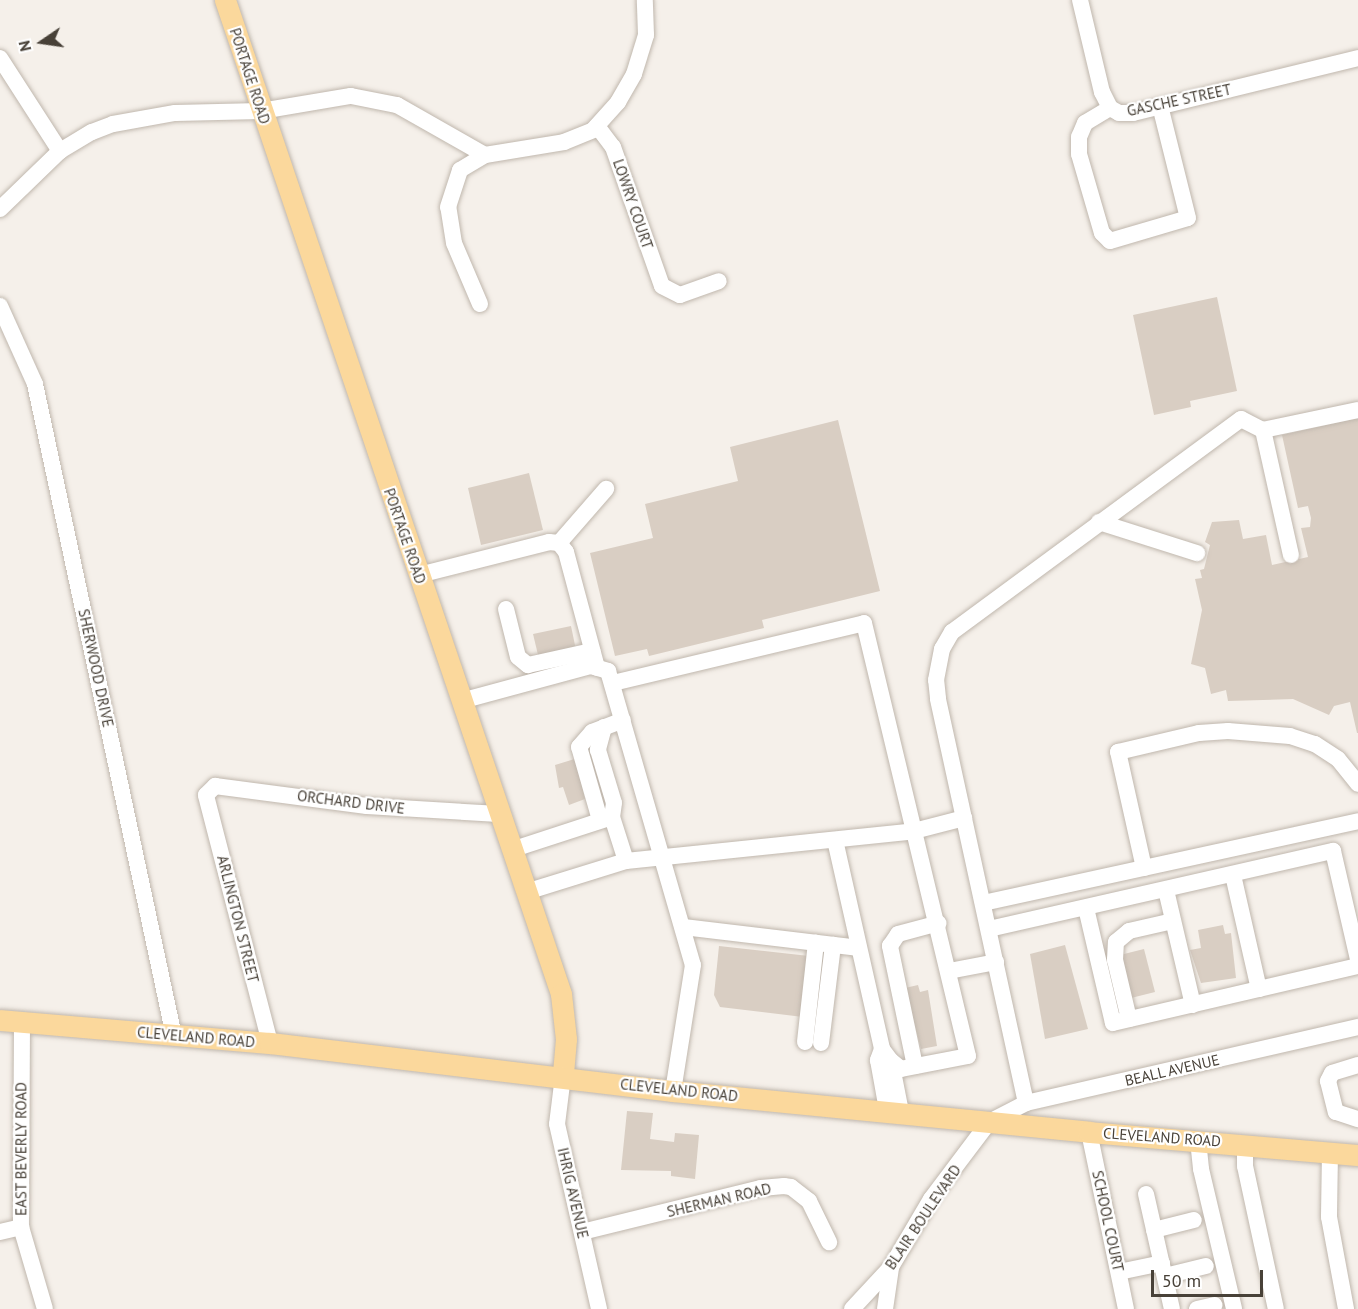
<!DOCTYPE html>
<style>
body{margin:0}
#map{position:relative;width:1358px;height:1309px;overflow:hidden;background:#f5f0ea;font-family:"PT Sans",sans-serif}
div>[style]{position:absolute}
.building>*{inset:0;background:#d9cec3}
.roads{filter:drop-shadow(0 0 2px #c0b7ad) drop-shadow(0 0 2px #c0b7ad)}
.minor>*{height:16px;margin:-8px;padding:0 8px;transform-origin:8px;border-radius:8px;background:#fff}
.major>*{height:21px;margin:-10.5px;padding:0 10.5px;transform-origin:10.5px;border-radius:10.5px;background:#fbd89c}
span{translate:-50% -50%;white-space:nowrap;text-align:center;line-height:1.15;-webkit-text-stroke:4.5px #fff;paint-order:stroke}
.street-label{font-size:15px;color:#484138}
.north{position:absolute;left:12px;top:12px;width:60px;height:60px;-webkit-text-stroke:4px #fff;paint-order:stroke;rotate:257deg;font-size:16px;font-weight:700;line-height:24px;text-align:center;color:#484138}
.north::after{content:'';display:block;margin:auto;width:21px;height:27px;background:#484138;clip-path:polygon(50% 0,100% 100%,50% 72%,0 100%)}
.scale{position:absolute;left:1151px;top:1270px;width:112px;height:27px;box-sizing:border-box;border:3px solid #484138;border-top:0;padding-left:8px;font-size:18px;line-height:21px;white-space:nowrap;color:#484138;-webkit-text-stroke:4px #fff;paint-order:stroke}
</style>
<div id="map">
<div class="building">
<i style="clip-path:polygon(1217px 297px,1237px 391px,1190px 401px,1191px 407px,1154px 415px,1133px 315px)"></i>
<i style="clip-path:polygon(1358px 418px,1358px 733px,1357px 733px,1350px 702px,1334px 706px,1329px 715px,1293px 699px,1228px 701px,1226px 690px,1211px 694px,1205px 668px,1191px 664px,1202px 610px,1195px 579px,1202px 578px,1200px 570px,1204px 569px,1210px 545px,1205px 542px,1212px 522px,1239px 520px,1243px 539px,1266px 535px,1272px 565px,1308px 557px,1301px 528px,1310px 527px,1311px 518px,1308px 506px,1298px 508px,1282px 435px)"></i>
<i style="clip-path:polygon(838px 420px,880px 591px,762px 620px,764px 628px,649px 656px,647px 649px,615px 656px,590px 553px,653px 538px,645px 504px,738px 481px,730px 447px)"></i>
<i style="clip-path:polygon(529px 473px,543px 530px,481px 545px,468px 488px)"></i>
<i style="clip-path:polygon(571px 626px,576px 650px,539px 659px,533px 634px)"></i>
<i style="clip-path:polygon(604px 750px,609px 762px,579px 773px,585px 799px,569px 805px,563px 787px,559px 788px,555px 765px)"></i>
<i style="clip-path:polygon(1223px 925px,1225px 934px,1231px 933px,1236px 978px,1201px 983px,1190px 950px,1201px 948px,1198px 930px)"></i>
<i style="clip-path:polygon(1065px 945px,1088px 1029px,1045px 1039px,1030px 954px)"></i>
<i style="clip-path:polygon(719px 946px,809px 956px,803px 1017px,720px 1007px,714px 995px)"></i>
<i style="clip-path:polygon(1144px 949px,1155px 992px,1131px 998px,1120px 955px)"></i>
<i style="clip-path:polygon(918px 985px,920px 992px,928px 990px,937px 1046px,921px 1049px,905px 988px)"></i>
<i style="clip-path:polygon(627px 1111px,653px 1113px,650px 1139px,674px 1142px,675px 1133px,699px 1135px,695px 1179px,671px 1176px,671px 1171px,621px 1170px)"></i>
</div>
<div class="roads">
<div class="minor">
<i style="left:1080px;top:0;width:95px;rotate:76.6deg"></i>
<i style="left:1102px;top:92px;width:18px;rotate:63deg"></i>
<i style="left:1110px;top:108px;width:10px;rotate:29deg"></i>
<i style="left:1119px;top:113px;width:14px"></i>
<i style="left:1133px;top:113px;width:232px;rotate:-13.7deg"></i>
<i style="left:0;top:58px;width:111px;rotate:57.2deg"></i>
<i style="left:1110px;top:108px;width:29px;rotate:149deg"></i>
<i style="left:1085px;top:123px;width:15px;rotate:113deg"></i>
<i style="left:1079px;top:137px;width:17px;rotate:90deg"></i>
<i style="left:1079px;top:154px;width:82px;rotate:73.8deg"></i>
<i style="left:1102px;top:233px;width:11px;rotate:45deg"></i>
<i style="left:1110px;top:241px;width:81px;rotate:-16.4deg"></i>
<i style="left:1188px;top:218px;width:115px;rotate:-104deg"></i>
<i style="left:597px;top:126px;width:26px;rotate:53deg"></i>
<i style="left:613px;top:147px;width:147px;rotate:70.6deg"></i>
<i style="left:662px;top:286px;width:20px;rotate:27deg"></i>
<i style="left:680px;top:295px;width:41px;rotate:-19.7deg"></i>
<i style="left:0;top:209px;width:83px;rotate:-44deg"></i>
<i style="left:60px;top:151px;width:37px;rotate:-31deg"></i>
<i style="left:92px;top:132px;width:22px;rotate:-21deg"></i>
<i style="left:113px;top:124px;width:63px;rotate:-10.1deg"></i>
<i style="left:175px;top:113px;width:86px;rotate:-1.3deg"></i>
<i style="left:261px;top:111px;width:91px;rotate:-9.5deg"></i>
<i style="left:351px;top:96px;width:47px;rotate:11.1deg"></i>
<i style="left:397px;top:105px;width:101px;rotate:29.6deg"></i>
<i style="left:485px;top:155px;width:80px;rotate:-9.3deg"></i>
<i style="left:564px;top:142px;width:31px;rotate:-22deg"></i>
<i style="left:593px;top:130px;width:38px;rotate:-48deg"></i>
<i style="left:618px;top:102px;width:32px;rotate:-60deg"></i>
<i style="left:634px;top:74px;width:41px;rotate:-72.9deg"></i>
<i style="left:646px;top:35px;width:35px;rotate:-92deg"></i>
<i style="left:480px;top:304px;width:66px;rotate:-113.1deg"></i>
<i style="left:454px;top:243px;width:36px;rotate:-99deg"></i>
<i style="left:448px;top:207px;width:39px;rotate:-72deg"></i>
<i style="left:460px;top:170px;width:29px;rotate:-31deg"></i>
<i style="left:0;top:306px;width:85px;rotate:65.8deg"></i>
<i style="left:35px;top:384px;width:667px;rotate:77.97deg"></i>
<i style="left:1263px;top:430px;width:128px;rotate:77.4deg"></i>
<i style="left:1099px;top:522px;width:103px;rotate:17.6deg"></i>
<i style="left:559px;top:543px;width:72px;rotate:-49deg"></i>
<i style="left:419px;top:575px;width:134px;rotate:-14.2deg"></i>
<i style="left:549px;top:542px;width:10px;rotate:6deg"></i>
<i style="left:559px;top:543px;width:11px;rotate:52deg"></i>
<i style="left:566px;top:552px;width:120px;rotate:75deg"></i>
<i style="left:506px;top:609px;width:49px;rotate:76deg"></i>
<i style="left:518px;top:657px;width:13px;rotate:39deg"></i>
<i style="left:528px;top:665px;width:66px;rotate:-12.3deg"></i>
<i style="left:613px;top:683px;width:258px;rotate:-13.4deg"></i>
<i style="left:864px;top:623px;width:445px;rotate:76.5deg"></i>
<i style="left:968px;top:1056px;width:68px;rotate:169deg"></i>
<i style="left:901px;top:1069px;width:13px;rotate:-141deg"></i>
<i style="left:461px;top:701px;width:135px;rotate:-15.1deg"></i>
<i style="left:591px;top:666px;width:18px;rotate:16deg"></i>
<i style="left:608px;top:671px;width:306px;rotate:73.9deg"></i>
<i style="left:693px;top:965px;width:128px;rotate:99deg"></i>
<i style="left:604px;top:727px;width:24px;rotate:105deg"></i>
<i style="left:598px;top:750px;width:55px;rotate:73.2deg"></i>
<i style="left:614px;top:803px;width:14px;rotate:98deg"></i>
<i style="left:600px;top:820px;width:76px;rotate:-106deg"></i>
<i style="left:579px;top:747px;width:20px;rotate:-49deg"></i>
<i style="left:592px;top:732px;width:33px;rotate:-21deg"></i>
<i style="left:835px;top:840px;width:214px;rotate:77.3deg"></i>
<i style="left:882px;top:1049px;width:15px;rotate:53deg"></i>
<i style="left:891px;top:1061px;width:52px;rotate:78.9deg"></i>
<i style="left:511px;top:850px;width:106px;rotate:-18.1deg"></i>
<i style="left:612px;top:817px;width:46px;rotate:72.3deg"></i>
<i style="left:1144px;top:868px;width:119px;rotate:-102.6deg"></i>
<i style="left:1118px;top:752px;width:83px;rotate:-13.2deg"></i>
<i style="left:1199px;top:733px;width:29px;rotate:-4deg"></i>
<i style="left:1228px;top:731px;width:62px;rotate:4.6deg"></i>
<i style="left:1290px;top:736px;width:26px;rotate:18deg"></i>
<i style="left:1315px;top:744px;width:27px;rotate:33deg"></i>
<i style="left:1338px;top:759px;width:32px;rotate:51deg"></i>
<i style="left:1233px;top:875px;width:117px;rotate:77.2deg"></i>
<i style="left:1166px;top:890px;width:118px;rotate:76.8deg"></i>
<i style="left:526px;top:892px;width:105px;rotate:-17.2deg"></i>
<i style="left:626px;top:861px;width:290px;rotate:-5.9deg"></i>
<i style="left:914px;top:831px;width:52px;rotate:-14.6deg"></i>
<i style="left:983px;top:903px;width:384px;rotate:-12.3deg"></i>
<i style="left:1086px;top:908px;width:118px;rotate:76.8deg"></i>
<i style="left:1113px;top:1023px;width:252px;rotate:-13.1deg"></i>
<i style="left:683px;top:927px;width:176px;rotate:6.8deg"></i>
<i style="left:989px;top:929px;width:353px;rotate:-12.8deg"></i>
<i style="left:1333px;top:851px;width:111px;rotate:77deg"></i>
<i style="left:949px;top:971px;width:48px;rotate:-10.8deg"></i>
<i style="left:1129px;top:1019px;width:61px;rotate:-103.3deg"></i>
<i style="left:1115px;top:960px;width:18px;rotate:-87deg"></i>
<i style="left:1116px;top:942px;width:17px;rotate:-40deg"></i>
<i style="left:1129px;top:931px;width:45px;rotate:-12.8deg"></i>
<i style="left:22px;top:1023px;width:204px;rotate:90.3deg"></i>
<i style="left:21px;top:1227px;width:85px;rotate:73.7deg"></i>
<i style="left:805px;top:1042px;width:100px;rotate:-83.7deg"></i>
<i style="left:270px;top:1043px;width:256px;rotate:-104.5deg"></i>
<i style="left:206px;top:795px;width:13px;rotate:-45deg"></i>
<i style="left:215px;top:786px;width:153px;rotate:7.5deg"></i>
<i style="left:367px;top:806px;width:132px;rotate:3.5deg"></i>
<i style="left:821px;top:1043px;width:99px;rotate:-83deg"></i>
<i style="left:882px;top:1049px;width:12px;rotate:110deg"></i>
<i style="left:878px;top:1060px;width:51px;rotate:79.8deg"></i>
<i style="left:1358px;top:1065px;width:27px;rotate:163deg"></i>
<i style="left:1332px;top:1073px;width:9px;rotate:117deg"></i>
<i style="left:1328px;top:1081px;width:32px;rotate:76deg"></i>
<i style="left:1336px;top:1112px;width:23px;rotate:18deg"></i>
<i style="left:915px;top:1066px;width:123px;rotate:-101.8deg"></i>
<i style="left:890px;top:946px;width:14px;rotate:-56deg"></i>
<i style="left:898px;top:934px;width:42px;rotate:-15deg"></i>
<i style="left:563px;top:1076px;width:48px;rotate:97.1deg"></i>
<i style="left:557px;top:1124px;width:190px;rotate:77.2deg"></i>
<i style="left:1026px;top:1103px;width:414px;rotate:-102.3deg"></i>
<i style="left:938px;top:698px;width:18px;rotate:-96deg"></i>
<i style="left:936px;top:680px;width:32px;rotate:-79deg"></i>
<i style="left:942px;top:649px;width:20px;rotate:-60deg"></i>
<i style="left:952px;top:632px;width:359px;rotate:-36.4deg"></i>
<i style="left:1241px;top:419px;width:25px;rotate:27deg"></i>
<i style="left:1263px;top:430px;width:97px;rotate:-11.9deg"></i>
<i style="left:1089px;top:1132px;width:181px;rotate:78.2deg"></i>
<i style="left:1198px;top:1140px;width:29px;rotate:84deg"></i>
<i style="left:1201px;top:1169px;width:144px;rotate:76.7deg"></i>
<i style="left:1245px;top:1144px;width:22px;rotate:90deg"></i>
<i style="left:1245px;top:1166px;width:146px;rotate:77.8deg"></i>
<i style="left:1330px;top:1152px;width:65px;rotate:90.9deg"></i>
<i style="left:1329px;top:1217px;width:94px;rotate:79.5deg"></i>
<i style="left:1146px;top:1194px;width:118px;rotate:77.3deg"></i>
<i style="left:1154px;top:1230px;width:41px;rotate:-14deg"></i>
<i style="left:0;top:1232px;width:22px;rotate:-13deg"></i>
<i style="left:582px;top:1232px;width:184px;rotate:-13.8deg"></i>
<i style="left:761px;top:1188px;width:23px;rotate:-5deg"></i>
<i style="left:784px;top:1186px;width:7px;rotate:8deg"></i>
<i style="left:791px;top:1187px;width:23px;rotate:38deg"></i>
<i style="left:809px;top:1201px;width:46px;rotate:64deg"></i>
<i style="left:1119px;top:1272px;width:44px;rotate:-11.8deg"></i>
<i style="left:1165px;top:1276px;width:42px;rotate:-13.7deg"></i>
<i style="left:852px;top:1309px;width:57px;rotate:-47.1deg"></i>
<i style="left:891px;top:1267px;width:79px;rotate:-59.5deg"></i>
<i style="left:931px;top:1199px;width:96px;rotate:-53deg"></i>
<i style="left:989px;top:1122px;width:42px;rotate:-27.2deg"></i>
<i style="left:1026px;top:1103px;width:341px;rotate:-12.9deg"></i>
<i style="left:885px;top:1309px;width:41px;rotate:-81.7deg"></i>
<i style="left:1197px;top:1309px;width:18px;rotate:-13deg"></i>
</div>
<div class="major">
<i style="left:225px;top:0;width:1049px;rotate:71.32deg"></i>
<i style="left:561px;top:994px;width:45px;rotate:83.7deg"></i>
<i style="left:566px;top:1039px;width:37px;rotate:95deg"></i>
<i style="left:0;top:1020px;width:271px;rotate:4.9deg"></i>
<i style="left:270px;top:1043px;width:406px;rotate:6.8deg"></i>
<i style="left:673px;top:1091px;width:418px;rotate:5.6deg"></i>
<i style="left:1089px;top:1132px;width:270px;rotate:4.9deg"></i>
</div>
</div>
<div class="street-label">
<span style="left:250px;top:76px;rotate:72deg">PORTAGE ROAD</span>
<span style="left:1179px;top:100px;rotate:-12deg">GASCHE STREET</span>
<span style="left:633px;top:204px;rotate:71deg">LOWRY COURT</span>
<span style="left:405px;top:536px;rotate:71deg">PORTAGE ROAD</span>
<span style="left:96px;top:668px;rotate:78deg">SHERWOOD DRIVE</span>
<span style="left:351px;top:802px;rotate:7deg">ORCHARD DRIVE</span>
<span style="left:238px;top:919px;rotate:76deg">ARLINGTON STREET</span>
<span style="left:196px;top:1037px;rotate:5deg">CLEVELAND ROAD</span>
<span style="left:1172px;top:1070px;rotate:-13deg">BEALL AVENUE</span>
<span style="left:679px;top:1090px;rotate:6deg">CLEVELAND ROAD</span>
<span style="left:1162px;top:1137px;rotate:4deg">CLEVELAND ROAD</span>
<span style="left:21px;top:1149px;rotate:-90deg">EAST BEVERLY ROAD</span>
<span style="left:573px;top:1193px;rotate:77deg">IHRIG AVENUE</span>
<span style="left:719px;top:1200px;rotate:-13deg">SHERMAN ROAD</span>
<span style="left:923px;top:1217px;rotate:-56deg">BLAIR BOULEVARD</span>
<span style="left:1108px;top:1221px;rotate:78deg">SCHOOL COURT</span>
</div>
<div class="north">N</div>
<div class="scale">50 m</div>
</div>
